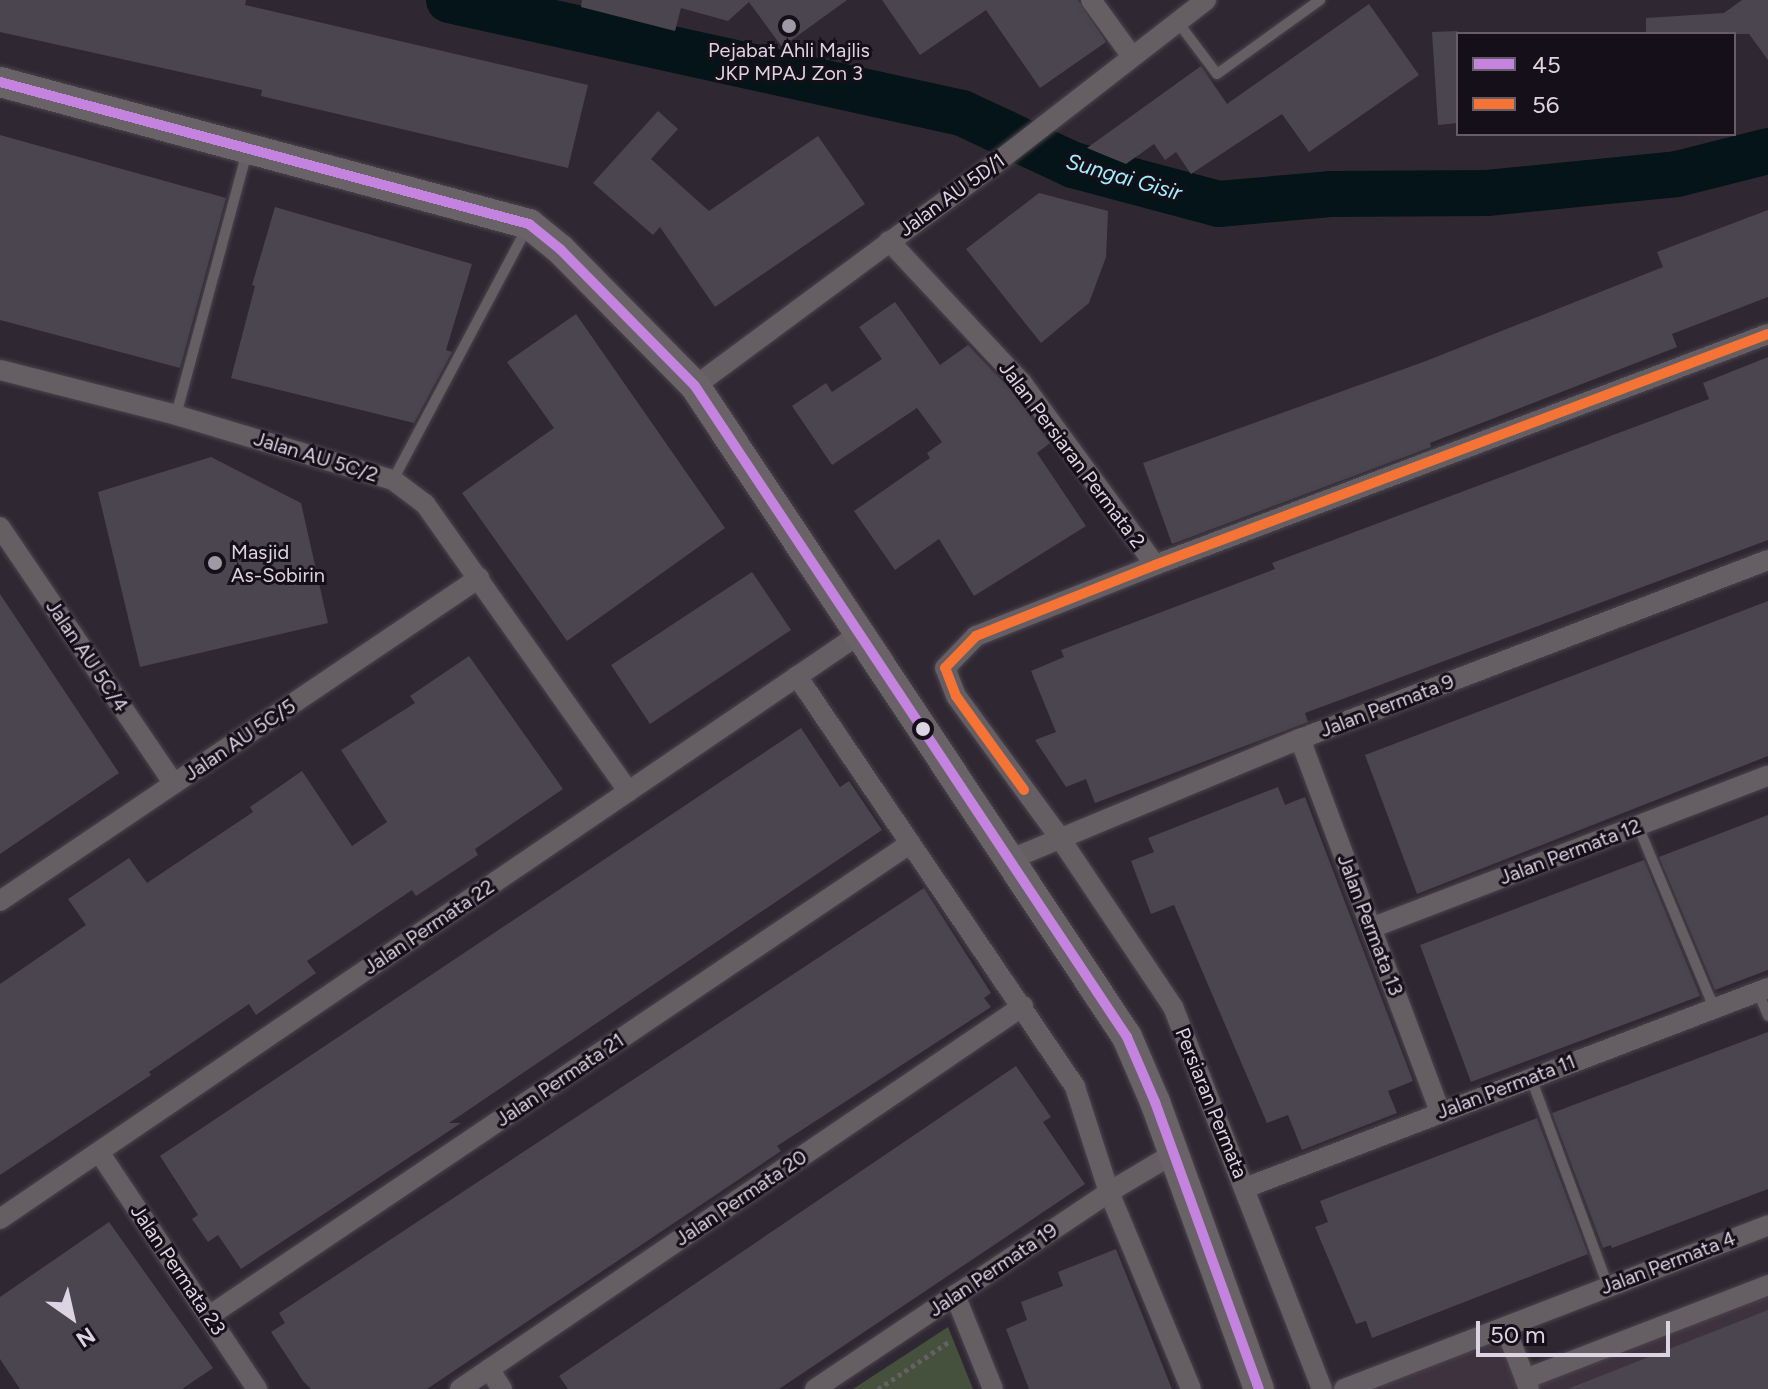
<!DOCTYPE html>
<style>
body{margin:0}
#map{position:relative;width:1768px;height:1389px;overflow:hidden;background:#2f2833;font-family:Figtree,sans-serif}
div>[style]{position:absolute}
.commercial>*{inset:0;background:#3e323f}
.green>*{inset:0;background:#45513c}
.river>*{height:46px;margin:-23px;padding:0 23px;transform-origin:23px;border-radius:23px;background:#051419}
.building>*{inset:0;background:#4a454e}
.path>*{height:5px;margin-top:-2.5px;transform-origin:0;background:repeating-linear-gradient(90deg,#656065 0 4px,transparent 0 8px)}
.roads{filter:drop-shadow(0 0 2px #4a444e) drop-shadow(0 0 2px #4a444e)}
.lane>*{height:10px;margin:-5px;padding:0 5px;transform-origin:5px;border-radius:5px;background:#655f63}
.street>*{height:20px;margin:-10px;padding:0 10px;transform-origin:10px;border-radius:10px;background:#655f63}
.secondary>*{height:30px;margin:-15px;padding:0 15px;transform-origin:15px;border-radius:15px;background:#696266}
.bus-1>*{height:10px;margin:-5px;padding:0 5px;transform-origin:5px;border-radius:5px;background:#c483df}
.bus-2>*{height:10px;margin:-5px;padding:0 5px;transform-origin:5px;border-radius:5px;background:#f57335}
.dots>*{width:22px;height:22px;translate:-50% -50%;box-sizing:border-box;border:4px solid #150f19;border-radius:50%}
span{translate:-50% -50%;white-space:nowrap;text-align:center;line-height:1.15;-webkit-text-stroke:6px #150f19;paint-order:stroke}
.poi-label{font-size:20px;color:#dcd4e2}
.left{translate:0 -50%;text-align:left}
.street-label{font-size:20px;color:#dcd4e2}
.water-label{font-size:22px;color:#a0efff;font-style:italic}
.legend{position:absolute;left:1456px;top:32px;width:280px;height:104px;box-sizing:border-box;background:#150f19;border:2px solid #655e69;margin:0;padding:10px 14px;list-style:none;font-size:24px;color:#dcd4e2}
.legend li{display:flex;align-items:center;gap:16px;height:40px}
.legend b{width:40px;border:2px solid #655e69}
.north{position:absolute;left:32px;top:1277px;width:80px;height:80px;-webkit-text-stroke:6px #150f19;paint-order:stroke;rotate:146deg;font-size:22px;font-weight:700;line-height:32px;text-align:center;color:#dcd4e2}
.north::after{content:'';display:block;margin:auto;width:28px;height:36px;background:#dcd4e2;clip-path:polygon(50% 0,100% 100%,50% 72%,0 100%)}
.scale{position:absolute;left:1476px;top:1321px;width:194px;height:36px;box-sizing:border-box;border:4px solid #dcd4e2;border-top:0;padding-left:10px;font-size:24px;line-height:28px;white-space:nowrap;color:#dcd4e2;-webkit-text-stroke:6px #150f19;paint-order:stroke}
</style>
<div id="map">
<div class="commercial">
<i style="clip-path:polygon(1768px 1296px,1768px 1389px,1525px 1389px)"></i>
<i style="clip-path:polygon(1499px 1340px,1518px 1389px,1373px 1389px)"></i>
</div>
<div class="green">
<i style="clip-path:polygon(948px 1327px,973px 1389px,853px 1389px)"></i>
</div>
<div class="river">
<i style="left:449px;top:0;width:525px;rotate:12.42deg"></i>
<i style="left:962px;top:113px;width:123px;rotate:25.1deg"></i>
<i style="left:1073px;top:165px;width:151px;rotate:15deg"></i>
<i style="left:1219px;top:204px;width:111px;rotate:-5.1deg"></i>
<i style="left:1330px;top:194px;width:157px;rotate:-0.4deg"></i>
<i style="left:1487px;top:193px;width:191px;rotate:-5.7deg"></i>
<i style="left:1677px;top:174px;width:94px;rotate:-14.2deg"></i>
</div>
<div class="building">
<i style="clip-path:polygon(0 0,246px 0,245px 5px,588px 85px,568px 168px,261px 96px,262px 90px,0 32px)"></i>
<i style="clip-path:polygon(582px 0,847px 0,782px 47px,749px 2px,728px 21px,681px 8px,675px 31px,581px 7px)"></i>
<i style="clip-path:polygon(882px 0,1078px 0,1106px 42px,1040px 88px,986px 10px,920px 55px)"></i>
<i style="clip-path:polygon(1742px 0,1768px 0,1768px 60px,1749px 34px,1646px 34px,1646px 18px,1724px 13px)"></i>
<i style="clip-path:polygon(1369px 4px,1419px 75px,1309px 152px,1282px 114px,1191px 174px,1176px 152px,1165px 160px,1154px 144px,1126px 164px,1087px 148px,1201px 66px,1227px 104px)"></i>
<i style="clip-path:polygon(1458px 31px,1458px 123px,1438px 125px,1432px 32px)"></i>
<i style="clip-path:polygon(658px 111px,678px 129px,651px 159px,709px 211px,818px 136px,865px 204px,715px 307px,660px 227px,653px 235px,593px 183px)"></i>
<i style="clip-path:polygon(0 135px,226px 198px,180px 368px,0 320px)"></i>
<i style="clip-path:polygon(1039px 193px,1108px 211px,1106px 257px,1089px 303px,1041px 343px,966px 249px)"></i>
<i style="clip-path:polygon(275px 207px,472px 264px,446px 350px,452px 352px,414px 423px,231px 378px,255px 286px,252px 285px)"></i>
<i style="clip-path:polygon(1768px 210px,1768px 297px,1672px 334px,1677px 347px,1430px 443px,1431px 447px,1172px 544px,1143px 463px,1426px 361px,1663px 267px,1657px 252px)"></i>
<i style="clip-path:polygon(895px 302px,940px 365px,968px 345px,1012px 391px,1050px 443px,1037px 453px,1086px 526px,974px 596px,939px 539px,895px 570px,854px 511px,930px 458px,927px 453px,942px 442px,917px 408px,832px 465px,792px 406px,826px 383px,832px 392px,882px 359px,859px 327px)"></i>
<i style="clip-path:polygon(576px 314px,725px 528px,567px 641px,462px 493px,554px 428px,507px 362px)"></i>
<i style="clip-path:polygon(1768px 357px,1768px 540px,1305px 713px,1308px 722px,1095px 803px,1086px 779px,1066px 787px,1035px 740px,1056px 732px,1031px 671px,1064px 657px,1061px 650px,1275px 569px,1272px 563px,1709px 399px,1703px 383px)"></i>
<i style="clip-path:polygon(211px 457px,301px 503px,328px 623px,140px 667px,98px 492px)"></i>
<i style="clip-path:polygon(752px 572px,791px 630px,650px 724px,611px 665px)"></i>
<i style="clip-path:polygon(0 594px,119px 773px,0 854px)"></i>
<i style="clip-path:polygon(1768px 601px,1768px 756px,1417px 894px,1365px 755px)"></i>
<i style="clip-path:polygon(469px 656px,563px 789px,475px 849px,478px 855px,416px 896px,412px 890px,307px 961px,316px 973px,256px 1015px,249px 1004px,149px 1072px,151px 1075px,0 1175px,0 984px,86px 925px,68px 899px,129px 858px,147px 883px,253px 812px,250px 807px,302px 771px,352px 846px,387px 822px,341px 750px,415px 703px,410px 696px)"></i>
<i style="clip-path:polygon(801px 728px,840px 787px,849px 781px,882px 830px,449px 1123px,461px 1123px,241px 1269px,218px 1235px,208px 1242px,192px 1219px,198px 1215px,160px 1156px)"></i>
<i style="clip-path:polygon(1278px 787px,1285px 805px,1305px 797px,1413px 1081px,1388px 1091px,1397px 1113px,1302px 1150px,1288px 1115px,1267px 1123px,1174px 905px,1151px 914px,1131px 861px,1154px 852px,1148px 838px)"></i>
<i style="clip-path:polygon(1768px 815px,1768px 970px,1715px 990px,1659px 857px)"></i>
<i style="clip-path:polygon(1644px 860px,1700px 996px,1471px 1082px,1420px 945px)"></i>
<i style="clip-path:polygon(924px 888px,991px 993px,984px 998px,991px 1007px,777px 1146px,781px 1151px,427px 1389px,311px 1389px,303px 1381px,271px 1332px,285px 1323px,279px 1313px)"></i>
<i style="clip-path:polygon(1768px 1032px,1768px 1189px,1612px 1248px,1611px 1245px,1603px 1248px,1552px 1113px)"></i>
<i style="clip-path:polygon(1016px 1066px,1051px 1117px,1043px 1122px,1085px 1184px,779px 1389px,568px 1389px,559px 1376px)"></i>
<i style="clip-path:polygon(1537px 1118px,1588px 1254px,1372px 1338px,1366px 1321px,1356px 1324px,1315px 1227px,1328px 1222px,1320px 1201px)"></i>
<i style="clip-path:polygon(109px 1222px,213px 1368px,182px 1389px,20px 1389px,0 1359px,0 1297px)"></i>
<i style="clip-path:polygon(1116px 1249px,1172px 1389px,1029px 1389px,1006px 1329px,1027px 1320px,1021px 1302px,1063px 1286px,1058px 1272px)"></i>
<i style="clip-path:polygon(1768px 1310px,1768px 1389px,1570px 1389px,1570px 1388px)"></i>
</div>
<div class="path">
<i style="left:878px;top:1389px;width:87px;rotate:-33.7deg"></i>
</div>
<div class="roads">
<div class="lane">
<i style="left:1177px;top:21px;width:66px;rotate:53deg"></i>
<i style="left:1217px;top:74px;width:127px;rotate:-35.7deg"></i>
<i style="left:176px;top:415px;width:273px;rotate:-74.9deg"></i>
<i style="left:393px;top:480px;width:285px;rotate:-62deg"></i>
<i style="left:1638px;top:826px;width:197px;rotate:67.3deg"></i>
<i style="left:1758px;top:992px;width:26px;rotate:67deg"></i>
<i style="left:1531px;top:1078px;width:222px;rotate:69.7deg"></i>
</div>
<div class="street">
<i style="left:1091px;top:0;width:68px;rotate:54deg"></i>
<i style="left:889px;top:241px;width:195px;rotate:46.9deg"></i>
<i style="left:1022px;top:383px;width:225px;rotate:53.8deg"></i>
<i style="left:0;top:370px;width:182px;rotate:14.3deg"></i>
<i style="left:176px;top:415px;width:227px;rotate:16.7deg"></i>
<i style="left:393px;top:480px;width:40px;rotate:37deg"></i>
<i style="left:425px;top:504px;width:352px;rotate:54.7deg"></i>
<i style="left:695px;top:386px;width:375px;rotate:-36.5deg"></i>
<i style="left:996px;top:163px;width:266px;rotate:-37.8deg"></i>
<i style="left:0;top:527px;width:310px;rotate:55.9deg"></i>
<i style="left:797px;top:676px;width:496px;rotate:55.9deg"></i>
<i style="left:1075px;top:1087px;width:110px;rotate:72.1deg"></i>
<i style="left:1109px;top:1192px;width:213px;rotate:67.4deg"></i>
<i style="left:1300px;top:739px;width:398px;rotate:69.4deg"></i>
<i style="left:1009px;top:860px;width:315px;rotate:-22.6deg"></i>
<i style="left:1300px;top:739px;width:501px;rotate:-20.93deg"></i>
<i style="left:0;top:901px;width:578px;rotate:-33.99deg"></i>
<i style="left:1371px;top:928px;width:425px;rotate:-21deg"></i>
<i style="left:99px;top:1152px;width:285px;rotate:56.3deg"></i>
<i style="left:1245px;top:1188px;width:560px;rotate:-20.93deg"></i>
<i style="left:0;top:1219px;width:1038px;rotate:-34.24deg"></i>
<i style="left:955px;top:1295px;width:101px;rotate:68deg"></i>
<i style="left:209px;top:1316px;width:846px;rotate:-33.97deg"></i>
<i style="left:1505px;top:1327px;width:66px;rotate:68.8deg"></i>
<i style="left:489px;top:1369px;width:24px;rotate:57deg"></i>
<i style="left:1525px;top:1379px;width:261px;rotate:-21.1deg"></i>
<i style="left:460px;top:1389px;width:681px;rotate:-34.23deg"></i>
<i style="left:815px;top:1389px;width:354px;rotate:-33.8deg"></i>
<i style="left:1109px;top:1192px;width:74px;rotate:-30.7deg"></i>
<i style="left:1322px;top:1389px;width:410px;rotate:-111.3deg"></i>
<i style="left:1173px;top:1007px;width:203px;rotate:-123.8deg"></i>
<i style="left:1060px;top:838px;width:176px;rotate:-126.2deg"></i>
<i style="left:956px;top:696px;width:30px;rotate:-111deg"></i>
<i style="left:945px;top:668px;width:45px;rotate:-45.9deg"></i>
<i style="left:976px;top:636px;width:193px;rotate:-21.6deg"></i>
<i style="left:1155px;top:565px;width:655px;rotate:-20.65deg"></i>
<i style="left:1344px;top:1389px;width:455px;rotate:-21.1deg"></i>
</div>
<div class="secondary">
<i style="left:0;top:82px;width:548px;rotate:15.03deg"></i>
<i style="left:529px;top:224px;width:40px;rotate:39deg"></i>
<i style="left:560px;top:249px;width:192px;rotate:45.4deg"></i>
<i style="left:695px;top:386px;width:781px;rotate:56.43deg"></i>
<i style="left:1127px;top:1037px;width:71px;rotate:66.7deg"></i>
<i style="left:1155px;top:1102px;width:305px;rotate:70.1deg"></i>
</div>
</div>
<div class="bus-1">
<i style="left:0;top:82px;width:548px;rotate:15.03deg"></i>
<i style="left:529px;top:224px;width:40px;rotate:39deg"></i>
<i style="left:560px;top:249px;width:192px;rotate:45.4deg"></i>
<i style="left:695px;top:386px;width:781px;rotate:56.43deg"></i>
<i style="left:1127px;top:1037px;width:71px;rotate:66.7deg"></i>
<i style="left:1155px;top:1102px;width:305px;rotate:70.1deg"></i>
</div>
<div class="bus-2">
<i style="left:1024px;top:790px;width:116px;rotate:-125.9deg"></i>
<i style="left:956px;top:696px;width:30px;rotate:-111deg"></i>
<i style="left:945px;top:668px;width:45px;rotate:-45.9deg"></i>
<i style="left:976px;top:636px;width:193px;rotate:-21.6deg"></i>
<i style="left:1155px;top:565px;width:655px;rotate:-20.65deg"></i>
</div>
<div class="dots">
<i style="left:789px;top:26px;background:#9f98a5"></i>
<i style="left:215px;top:563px;background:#9f98a5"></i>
<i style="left:923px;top:729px;background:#dcd4e2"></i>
</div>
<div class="poi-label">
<span style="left:789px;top:62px">Pejabat Ahli Majlis<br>JKP MPAJ Zon 3</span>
<span class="left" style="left:231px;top:564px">Masjid<br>As-Sobirin</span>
</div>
<div class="street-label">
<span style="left:952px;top:195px;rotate:-36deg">Jalan AU 5D/1</span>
<span style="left:1072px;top:455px;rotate:53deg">Jalan Persiaran Permata 2</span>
<span style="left:316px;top:457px;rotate:17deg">Jalan AU 5C/2</span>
<span style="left:87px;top:656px;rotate:56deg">Jalan AU 5C/4</span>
<span style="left:1387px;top:706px;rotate:-21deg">Jalan Permata 9</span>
<span style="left:240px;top:740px;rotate:-34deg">Jalan AU 5C/5</span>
<span style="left:1570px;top:852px;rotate:-21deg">Jalan Permata 12</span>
<span style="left:1370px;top:925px;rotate:69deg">Jalan Permata 13</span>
<span style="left:429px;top:927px;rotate:-34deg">Jalan Permata 22</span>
<span style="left:560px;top:1080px;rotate:-34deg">Jalan Permata 21</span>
<span style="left:1506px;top:1087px;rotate:-21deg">Jalan Permata 11</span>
<span style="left:1211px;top:1103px;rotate:68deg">Persiaran Permata</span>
<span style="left:741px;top:1198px;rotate:-34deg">Jalan Permata 20</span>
<span style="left:1668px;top:1263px;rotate:-21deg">Jalan Permata 4</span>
<span style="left:178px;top:1270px;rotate:56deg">Jalan Permata 23</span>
<span style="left:993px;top:1270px;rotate:-34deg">Jalan Permata 19</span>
</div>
<div class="water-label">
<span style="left:1124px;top:177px;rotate:16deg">Sungai Gisir</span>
</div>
<ul class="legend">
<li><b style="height:10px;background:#c483df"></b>45</li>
<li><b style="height:10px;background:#f57335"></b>56</li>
</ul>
<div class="north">N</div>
<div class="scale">50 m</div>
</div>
